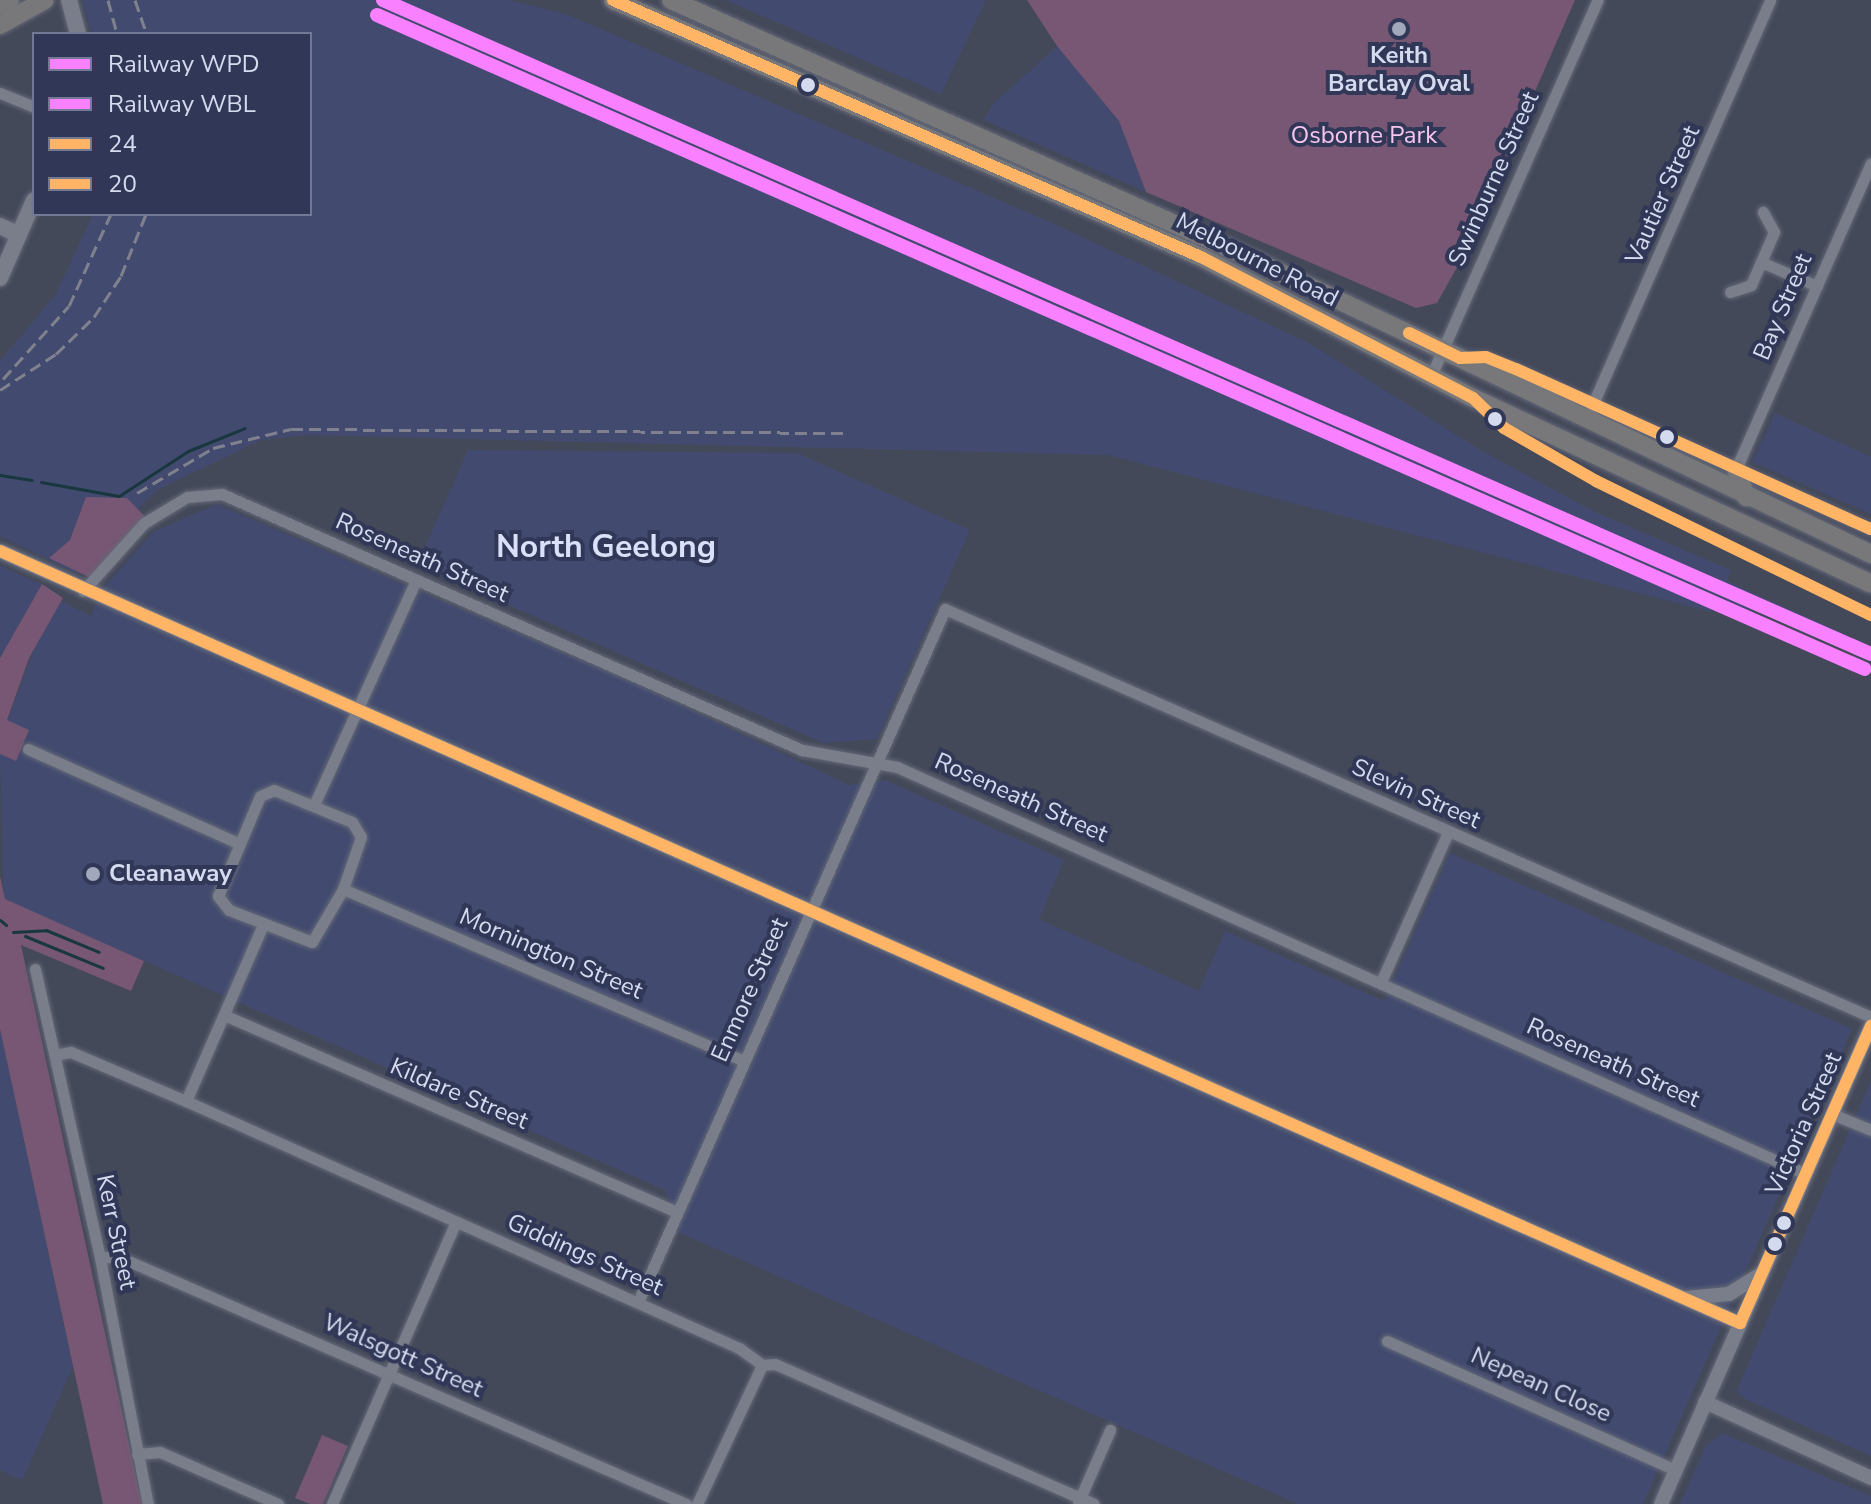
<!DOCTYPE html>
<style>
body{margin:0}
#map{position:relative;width:1871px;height:1504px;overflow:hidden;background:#44495a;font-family:"Nunito Sans",sans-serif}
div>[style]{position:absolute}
.built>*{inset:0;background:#424b6f}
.green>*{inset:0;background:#775774}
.stream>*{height:3px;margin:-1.5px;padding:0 1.5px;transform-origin:1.5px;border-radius:1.5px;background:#18373f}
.roads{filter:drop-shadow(0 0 2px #646877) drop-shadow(0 0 2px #646877)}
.minor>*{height:11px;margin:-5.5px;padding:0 5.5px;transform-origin:5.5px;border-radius:5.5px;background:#7a7d8a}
.tertiary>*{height:14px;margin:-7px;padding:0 7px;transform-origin:7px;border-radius:7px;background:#7a7d8a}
.secondary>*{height:16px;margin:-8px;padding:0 8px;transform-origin:8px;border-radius:8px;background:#7a7d8a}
.trunk>*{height:18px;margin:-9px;padding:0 9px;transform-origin:9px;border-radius:9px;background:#78787a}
.rail>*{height:3px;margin-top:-1.5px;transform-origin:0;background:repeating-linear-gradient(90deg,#7f828e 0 12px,transparent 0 18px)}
.bus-1>*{height:12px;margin:-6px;padding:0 6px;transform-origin:6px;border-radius:6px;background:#ffb466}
.bus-2>*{height:12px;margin:-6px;padding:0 6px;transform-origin:6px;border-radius:6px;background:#ffb466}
.rail-1>*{height:14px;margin:-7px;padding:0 7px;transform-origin:7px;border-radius:7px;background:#f980ff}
.rail-2>*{height:14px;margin:-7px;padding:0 7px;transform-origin:7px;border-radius:7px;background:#f980ff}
.dots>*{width:22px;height:22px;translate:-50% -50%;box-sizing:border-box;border:4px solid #313857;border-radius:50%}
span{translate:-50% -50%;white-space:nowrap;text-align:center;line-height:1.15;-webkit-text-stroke:8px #313857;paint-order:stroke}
.poi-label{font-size:24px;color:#d5dbef;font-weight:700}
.left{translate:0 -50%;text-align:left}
.park-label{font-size:24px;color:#f7c5ee}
.street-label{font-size:24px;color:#d5dbef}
.district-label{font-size:32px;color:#d9e0f8;font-weight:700}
.legend{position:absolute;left:32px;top:32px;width:280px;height:184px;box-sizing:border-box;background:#313857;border:2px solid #737994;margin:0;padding:10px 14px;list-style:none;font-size:24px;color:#d5dbef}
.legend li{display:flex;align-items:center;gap:16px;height:40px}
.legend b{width:40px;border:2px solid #737994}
</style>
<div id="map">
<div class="built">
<i style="clip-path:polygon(82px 0,509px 0,566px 14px,1050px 222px,1309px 343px,1482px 451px,1595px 512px,1731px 570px,1727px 581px,1871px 646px,1871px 657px,1756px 606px,1750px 617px,1716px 602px,1711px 612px,1108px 455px,308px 435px,261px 440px,157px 490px,74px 572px,0 536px,0 361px,56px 294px,93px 214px,310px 214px,310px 34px,92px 34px)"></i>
<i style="clip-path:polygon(726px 0,986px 0,941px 94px)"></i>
<i style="clip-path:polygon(1057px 46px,1119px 121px,1146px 192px,984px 120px,992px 105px)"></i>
<i style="clip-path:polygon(1775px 413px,1871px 457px,1871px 514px,1752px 462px)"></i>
<i style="clip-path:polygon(468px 450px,797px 453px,970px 530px,877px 739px,824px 743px,417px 565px)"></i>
<i style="clip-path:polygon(217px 504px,638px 685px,849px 785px,885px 780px,1064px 860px,1039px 919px,1199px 991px,1225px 931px,1384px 1001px,1450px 853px,1852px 1029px,1643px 1504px,1298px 1504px,680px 1233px,665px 1190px,4px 899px,0 754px,16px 760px,29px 731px,7px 721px,38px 639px,61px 601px,91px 616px,106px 585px,153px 532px)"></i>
<i style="clip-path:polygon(0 566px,42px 584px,0 658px)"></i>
<i style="clip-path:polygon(0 1028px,73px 1367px,22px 1480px,0 1470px)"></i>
<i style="clip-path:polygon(1871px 1081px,1871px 1456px,1741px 1397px,1737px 1390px)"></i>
<i style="clip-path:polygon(1722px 1433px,1871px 1496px,1871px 1504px,1680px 1504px,1706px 1446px)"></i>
</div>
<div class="green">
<i style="clip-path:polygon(1027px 0,1575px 0,1460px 262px,1437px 303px,1416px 308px,1146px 192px,1119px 121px,1057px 46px)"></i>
<i style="clip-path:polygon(86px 497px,127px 498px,148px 520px,93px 579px,49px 558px,70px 540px)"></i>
<i style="clip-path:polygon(42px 584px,63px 598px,29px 658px,7px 720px,29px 730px,16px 761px,0 754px,0 658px)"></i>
<i style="clip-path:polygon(0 876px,5px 899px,144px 961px,131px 991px,21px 945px,142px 1504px,103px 1504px,0 1029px)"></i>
<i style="clip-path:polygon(322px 1435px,348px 1446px,323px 1504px,310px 1504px,295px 1498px)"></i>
</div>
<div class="stream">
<i style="left:0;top:475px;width:32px;rotate:9deg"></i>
<i style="left:41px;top:482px;width:79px;rotate:10.2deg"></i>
<i style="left:119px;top:496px;width:82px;rotate:-33.1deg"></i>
<i style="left:188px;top:451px;width:61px;rotate:-22deg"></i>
<i style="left:0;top:920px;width:8px;rotate:40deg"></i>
<i style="left:13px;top:932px;width:33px;rotate:-3deg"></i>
<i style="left:46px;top:930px;width:57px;rotate:22.5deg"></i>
<i style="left:25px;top:936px;width:84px;rotate:22.3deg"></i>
</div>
<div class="roads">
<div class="minor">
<i style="left:0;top:93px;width:37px;rotate:22deg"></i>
<i style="left:1761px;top:262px;width:61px;rotate:23.2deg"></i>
<i style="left:1730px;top:292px;width:22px;rotate:-18deg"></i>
<i style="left:1751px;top:285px;width:58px;rotate:-66.5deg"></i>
<i style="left:1774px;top:232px;width:23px;rotate:-119deg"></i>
<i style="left:1461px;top:358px;width:25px;rotate:-2deg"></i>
<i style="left:1486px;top:357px;width:32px;rotate:22deg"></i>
<i style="left:1516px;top:369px;width:389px;rotate:24.3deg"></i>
<i style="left:1431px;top:376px;width:411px;rotate:-66.1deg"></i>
<i style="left:1592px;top:406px;width:443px;rotate:-66.3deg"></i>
<i style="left:1736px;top:469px;width:334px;rotate:-66.2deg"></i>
<i style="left:83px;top:591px;width:91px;rotate:-48.1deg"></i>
<i style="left:144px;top:523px;width:50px;rotate:-31.2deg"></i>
<i style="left:187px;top:497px;width:35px;rotate:-5deg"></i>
<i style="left:222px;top:494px;width:634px;rotate:23.82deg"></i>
<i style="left:802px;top:750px;width:97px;rotate:10.1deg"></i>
<i style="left:897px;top:767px;width:996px;rotate:24.12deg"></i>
<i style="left:28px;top:749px;width:230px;rotate:24.1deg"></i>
<i style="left:274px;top:790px;width:84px;rotate:22.3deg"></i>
<i style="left:352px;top:822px;width:17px;rotate:59deg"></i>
<i style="left:361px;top:837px;width:55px;rotate:109.1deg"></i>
<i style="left:343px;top:889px;width:61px;rotate:120.3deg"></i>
<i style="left:312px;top:942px;width:89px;rotate:-158.9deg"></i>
<i style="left:229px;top:910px;width:18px;rotate:-128deg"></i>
<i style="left:218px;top:896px;width:108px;rotate:-67.2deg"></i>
<i style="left:260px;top:796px;width:15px;rotate:-23deg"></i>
<i style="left:314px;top:805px;width:247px;rotate:-65.6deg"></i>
<i style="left:343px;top:889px;width:434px;rotate:23.2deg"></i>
<i style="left:35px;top:969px;width:296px;rotate:77.3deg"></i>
<i style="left:100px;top:1258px;width:251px;rotate:79deg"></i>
<i style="left:1381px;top:982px;width:164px;rotate:-65.9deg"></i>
<i style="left:224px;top:1015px;width:493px;rotate:23.5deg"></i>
<i style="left:55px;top:1055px;width:16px;rotate:-11deg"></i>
<i style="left:71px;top:1052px;width:125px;rotate:23.1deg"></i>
<i style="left:186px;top:1101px;width:606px;rotate:24.07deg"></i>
<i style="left:739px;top:1348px;width:29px;rotate:36deg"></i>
<i style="left:762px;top:1365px;width:13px;rotate:-4deg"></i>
<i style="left:775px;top:1364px;width:348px;rotate:23.7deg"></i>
<i style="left:186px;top:1101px;width:192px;rotate:-66.4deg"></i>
<i style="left:1832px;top:1114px;width:42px;rotate:22.3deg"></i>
<i style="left:100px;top:1258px;width:17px;rotate:-7deg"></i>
<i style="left:117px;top:1256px;width:621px;rotate:23.55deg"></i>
<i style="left:638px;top:1302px;width:758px;rotate:-66.11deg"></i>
<i style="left:945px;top:609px;width:1012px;rotate:23.78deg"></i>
<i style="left:1387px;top:1341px;width:316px;rotate:24.1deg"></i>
<i style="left:137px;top:1454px;width:23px;rotate:-5deg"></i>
<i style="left:160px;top:1452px;width:129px;rotate:23.8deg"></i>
<i style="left:1078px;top:1503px;width:80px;rotate:-66.3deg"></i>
<i style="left:332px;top:1504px;width:308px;rotate:-66.3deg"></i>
<i style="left:697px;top:1504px;width:153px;rotate:-64.9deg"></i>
</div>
<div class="tertiary">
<i style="left:0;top:551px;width:1904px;rotate:23.93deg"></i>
<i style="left:1687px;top:1298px;width:42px;rotate:-5.4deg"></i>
<i style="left:1729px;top:1294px;width:36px;rotate:-32deg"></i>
<i style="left:1705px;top:1402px;width:183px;rotate:24.6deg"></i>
<i style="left:1661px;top:1504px;width:522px;rotate:-66.28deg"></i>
</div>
<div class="secondary">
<i style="left:69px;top:0;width:35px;rotate:75deg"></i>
<i style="left:0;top:226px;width:21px;rotate:25deg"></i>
<i style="left:0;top:278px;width:85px;rotate:-66.4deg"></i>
</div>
<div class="trunk">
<i style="left:613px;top:0;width:642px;rotate:23.61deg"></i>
<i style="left:1201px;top:257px;width:306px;rotate:27.4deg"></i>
<i style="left:1473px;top:398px;width:439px;rotate:25deg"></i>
<i style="left:671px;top:0;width:615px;rotate:23.98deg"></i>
<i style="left:1233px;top:250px;width:707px;rotate:25.48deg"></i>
<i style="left:0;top:5px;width:11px;rotate:-27deg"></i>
<i style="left:0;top:25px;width:51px;rotate:-29.1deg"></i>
<i style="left:1736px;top:469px;width:30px;rotate:70deg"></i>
</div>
</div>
<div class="rail">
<i style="left:108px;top:0;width:35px;rotate:75deg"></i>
<i style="left:135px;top:0;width:36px;rotate:71deg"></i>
<i style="left:3px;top:379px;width:98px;rotate:-47.9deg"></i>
<i style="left:69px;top:306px;width:101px;rotate:-65.5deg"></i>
<i style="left:0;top:390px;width:67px;rotate:-32.7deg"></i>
<i style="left:56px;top:354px;width:53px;rotate:-44.2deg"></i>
<i style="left:94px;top:317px;width:49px;rotate:-56.6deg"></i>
<i style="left:121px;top:276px;width:67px;rotate:-68deg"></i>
<i style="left:137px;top:493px;width:88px;rotate:-30.6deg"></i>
<i style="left:213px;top:448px;width:80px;rotate:-13.7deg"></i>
<i style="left:291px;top:429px;width:556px;rotate:0.41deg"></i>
</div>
<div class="bus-1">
<i style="left:0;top:551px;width:1904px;rotate:23.93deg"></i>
<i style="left:1740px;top:1323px;width:325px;rotate:-66.2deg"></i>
</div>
<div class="bus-2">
<i style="left:613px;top:0;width:642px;rotate:23.61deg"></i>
<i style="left:1201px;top:257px;width:306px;rotate:27.4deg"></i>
<i style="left:1473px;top:398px;width:43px;rotate:44.1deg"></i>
<i style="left:1504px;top:428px;width:106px;rotate:29.9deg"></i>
<i style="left:1596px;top:481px;width:306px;rotate:26deg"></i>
<i style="left:1409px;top:333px;width:57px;rotate:26.1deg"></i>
<i style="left:1460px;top:358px;width:26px;rotate:-2deg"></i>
<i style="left:1486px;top:357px;width:32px;rotate:22deg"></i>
<i style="left:1516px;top:369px;width:389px;rotate:24.3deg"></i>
</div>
<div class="rail-1">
<i style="left:383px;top:0;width:1625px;rotate:23.73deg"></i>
</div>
<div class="rail-2">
<i style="left:377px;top:15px;width:1625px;rotate:23.73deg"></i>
</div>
<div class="dots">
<i style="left:1399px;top:29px;background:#a2a8bb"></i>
<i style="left:808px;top:85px;background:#d5dbef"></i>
<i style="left:1495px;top:419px;background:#d5dbef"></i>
<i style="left:1667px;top:437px;background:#d5dbef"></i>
<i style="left:93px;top:874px;background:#a2a8bb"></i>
<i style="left:1784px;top:1223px;background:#d5dbef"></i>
<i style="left:1775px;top:1244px;background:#d5dbef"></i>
</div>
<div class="poi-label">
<span style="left:1399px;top:70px">Keith<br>Barclay Oval</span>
<span class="left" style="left:109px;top:874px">Cleanaway</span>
</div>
<div class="park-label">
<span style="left:1364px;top:136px">Osborne Park</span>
</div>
<div class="street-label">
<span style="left:1494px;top:179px;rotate:-66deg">Swinburne Street</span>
<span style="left:1663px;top:195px;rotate:-66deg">Vautier Street</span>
<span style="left:1257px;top:260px;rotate:27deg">Melbourne Road</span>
<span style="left:1783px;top:307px;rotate:-67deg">Bay Street</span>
<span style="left:422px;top:558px;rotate:24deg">Roseneath Street</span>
<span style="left:1416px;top:794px;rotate:24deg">Slevin Street</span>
<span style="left:1021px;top:798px;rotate:24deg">Roseneath Street</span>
<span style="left:551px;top:954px;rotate:23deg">Mornington Street</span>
<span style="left:750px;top:990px;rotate:-66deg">Enmore Street</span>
<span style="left:1613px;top:1063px;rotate:24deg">Roseneath Street</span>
<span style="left:459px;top:1094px;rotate:23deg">Kildare Street</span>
<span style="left:1804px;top:1124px;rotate:-66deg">Victoria Street</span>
<span style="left:116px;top:1232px;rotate:78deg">Kerr Street</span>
<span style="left:585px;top:1255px;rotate:24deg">Giddings Street</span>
<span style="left:403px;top:1356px;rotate:24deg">Walsgott Street</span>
<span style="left:1541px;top:1385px;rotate:24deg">Nepean Close</span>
</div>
<div class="district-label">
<span style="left:606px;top:547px">North Geelong</span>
</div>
<ul class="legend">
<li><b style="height:10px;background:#f980ff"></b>Railway WPD</li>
<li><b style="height:10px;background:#f980ff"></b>Railway WBL</li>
<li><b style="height:10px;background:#ffb466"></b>24</li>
<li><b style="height:10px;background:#ffb466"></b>20</li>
</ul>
</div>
